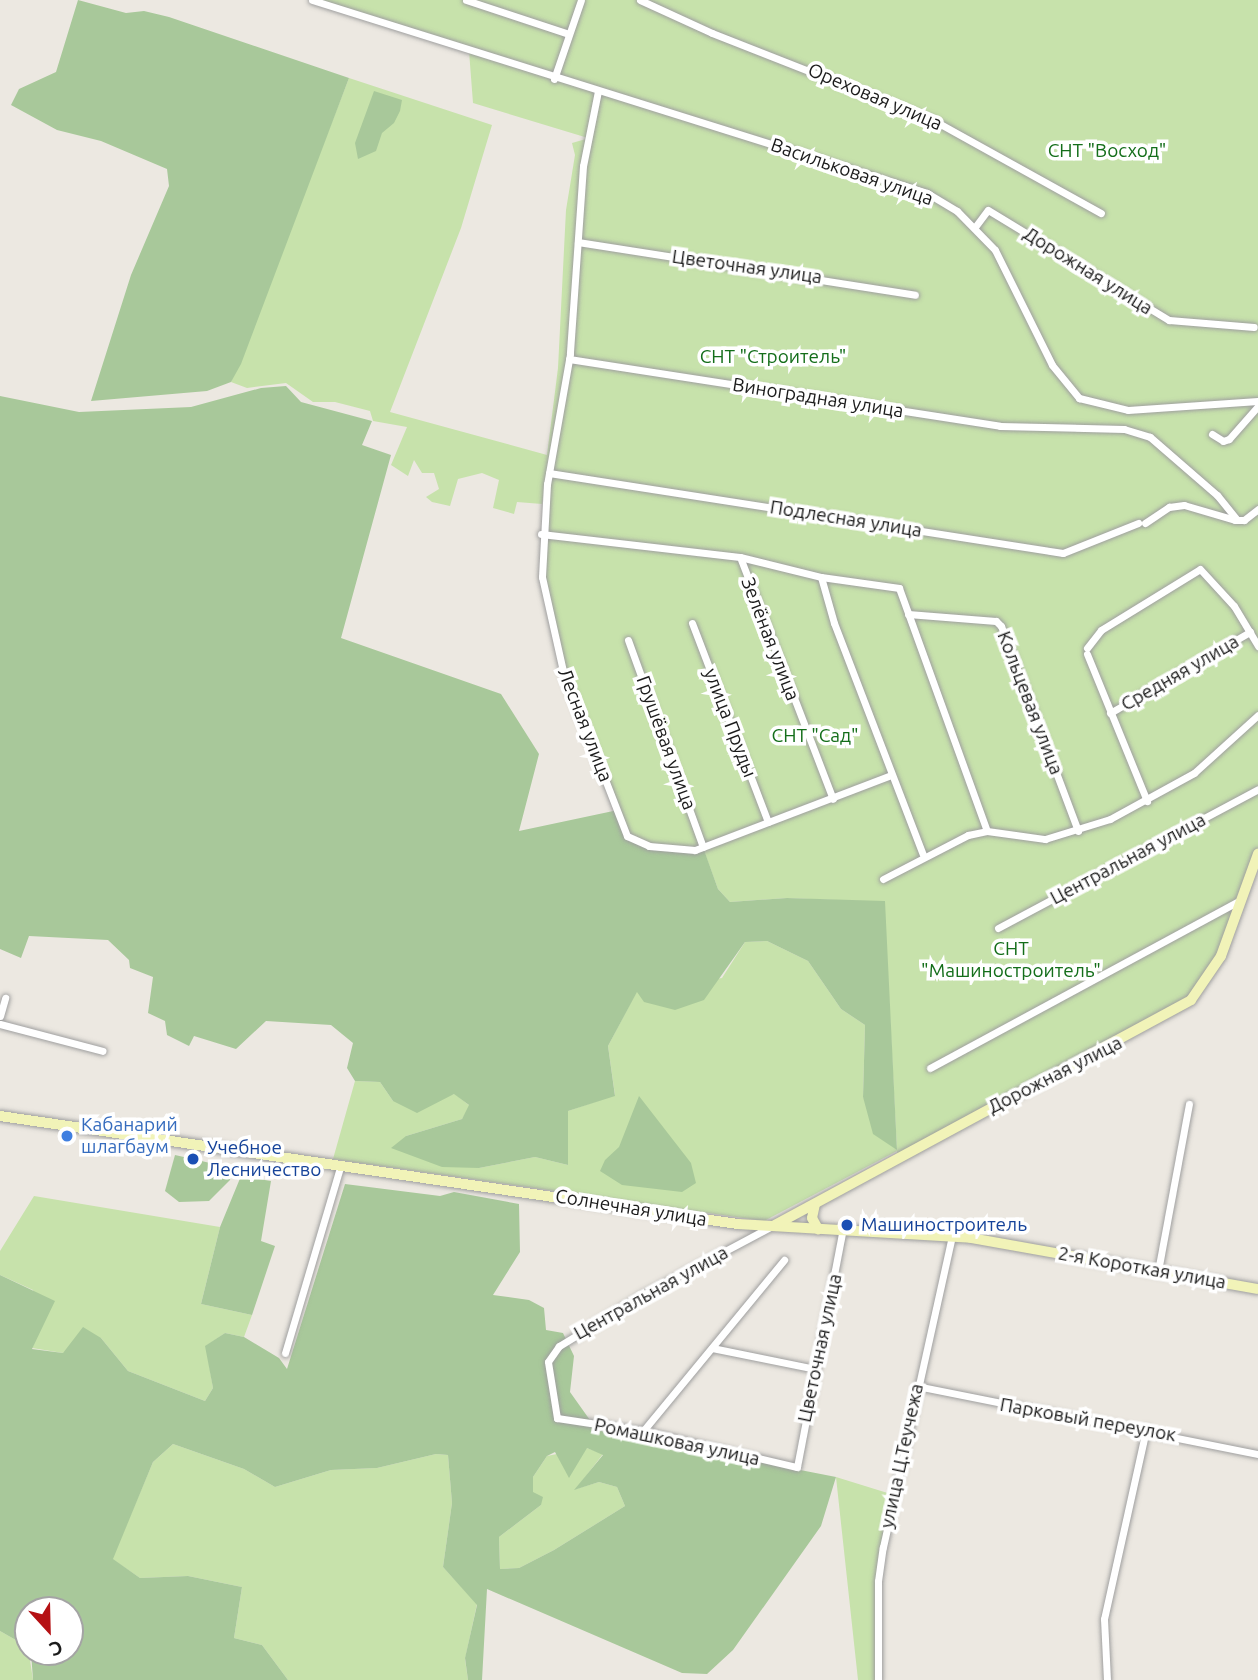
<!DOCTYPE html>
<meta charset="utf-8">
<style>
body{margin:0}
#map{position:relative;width:1258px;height:1680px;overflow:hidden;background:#ece8e1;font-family:Ubuntu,sans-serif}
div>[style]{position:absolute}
.grass>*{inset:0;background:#c7e2ab}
.forest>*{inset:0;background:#a8c89a}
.roads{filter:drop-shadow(0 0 2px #9f9f9f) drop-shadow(0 0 2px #9f9f9f)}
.street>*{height:7px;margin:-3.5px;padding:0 3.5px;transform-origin:3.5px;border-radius:3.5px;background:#fff}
.secondary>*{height:10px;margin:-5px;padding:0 5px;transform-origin:5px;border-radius:5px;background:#f1f3b8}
.dots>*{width:19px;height:19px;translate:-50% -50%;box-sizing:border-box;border:4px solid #fff;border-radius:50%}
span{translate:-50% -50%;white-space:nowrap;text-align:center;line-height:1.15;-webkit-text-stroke:7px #fff;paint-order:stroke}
.street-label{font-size:19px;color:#1b1b1b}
.park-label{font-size:19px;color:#146e1a}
.shop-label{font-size:19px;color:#366cbe}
.left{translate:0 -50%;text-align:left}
.transit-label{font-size:19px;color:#164399}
.north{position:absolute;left:14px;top:1596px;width:70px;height:70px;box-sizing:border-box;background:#fff;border:2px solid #a4a4a4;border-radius:50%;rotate:158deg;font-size:19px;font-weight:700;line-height:28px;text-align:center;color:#1b1b1b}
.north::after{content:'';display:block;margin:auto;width:24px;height:32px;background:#b51114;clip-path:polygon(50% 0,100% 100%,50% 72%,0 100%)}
</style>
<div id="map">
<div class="grass">
<i style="clip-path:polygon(312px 0,1258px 0,1258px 854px,1220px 956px,1198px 994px,898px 1157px,897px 1151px,764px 1221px,333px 1159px,355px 1081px,380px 1082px,393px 1101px,455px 1094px,470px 1106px,462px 1119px,406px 1136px,479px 1168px,535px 1157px,568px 1165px,568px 1111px,615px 1095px,608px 1046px,637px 991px,722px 978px,745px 942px,767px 941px,808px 961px,841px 1009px,865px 1025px,863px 1097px,897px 1150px,884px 902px,787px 898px,730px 902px,718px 889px,703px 848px,675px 850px,627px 836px,563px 671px,548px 613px,541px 539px,570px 354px,588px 138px,473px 103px,469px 51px)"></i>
<i style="clip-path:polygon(349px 78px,492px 125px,461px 228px,390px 412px,547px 455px,558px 368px,566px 210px,575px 155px,572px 143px,586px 139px,568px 354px,542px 504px,517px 502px,514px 514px,493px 508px,499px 480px,482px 473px,458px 479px,450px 506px,432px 502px,426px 497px,439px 489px,434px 473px,422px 473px,414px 460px,408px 476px,391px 465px,407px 427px,373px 421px,370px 411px,335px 402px,313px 402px,286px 383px,247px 388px,231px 382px)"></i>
<i style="clip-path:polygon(34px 1196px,220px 1227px,201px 1304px,252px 1315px,244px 1337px,225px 1333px,206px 1346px,213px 1388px,205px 1401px,128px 1371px,101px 1338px,63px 1353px,32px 1348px,40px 1329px,33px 1290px,0 1275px,0 1251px)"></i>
<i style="clip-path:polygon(173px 1444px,244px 1469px,275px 1487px,331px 1470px,377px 1468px,436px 1454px,448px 1455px,452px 1503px,443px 1567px,477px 1604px,465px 1659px,468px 1680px,288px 1680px,262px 1645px,234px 1638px,242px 1587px,188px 1576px,140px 1578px,112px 1559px,153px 1462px)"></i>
<i style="clip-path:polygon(587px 1448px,603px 1454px,576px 1489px,599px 1482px,617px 1487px,625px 1506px,554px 1550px,519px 1568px,500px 1569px,499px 1537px,541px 1505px,533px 1493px,533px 1477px,547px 1456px)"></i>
<i style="clip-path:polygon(836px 1477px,894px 1495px,878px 1581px,878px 1680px,858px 1680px)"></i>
<i style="clip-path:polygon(0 1631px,28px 1647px,33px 1680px,0 1680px)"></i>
</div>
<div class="forest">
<i style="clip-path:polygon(78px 0,126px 13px,144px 11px,169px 17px,349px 78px,241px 364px,231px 382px,207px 391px,91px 401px,131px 275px,169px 186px,167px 169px,101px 141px,57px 130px,11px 105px,19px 89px,56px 72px)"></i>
<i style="clip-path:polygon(374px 91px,402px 100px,400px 111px,394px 123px,382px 133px,376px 151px,358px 159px,355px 143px)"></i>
<i style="clip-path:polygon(286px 386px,301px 402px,372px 421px,362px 445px,391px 455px,341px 638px,501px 694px,539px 754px,519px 831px,618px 810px,627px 836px,649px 846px,703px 847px,718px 889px,730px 902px,787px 898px,885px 901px,897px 1150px,873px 1134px,863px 1097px,865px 1025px,841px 1009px,808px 961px,767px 941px,745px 942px,704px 1000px,675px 1010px,644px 1002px,637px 992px,608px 1046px,615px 1096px,568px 1111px,568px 1165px,535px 1157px,479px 1168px,442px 1167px,391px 1148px,406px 1136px,462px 1119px,469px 1105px,454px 1094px,417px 1113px,393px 1101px,380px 1082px,355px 1081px,347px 1068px,353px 1043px,331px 1025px,266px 1021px,236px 1049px,194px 1036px,189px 1046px,167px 1035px,165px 1021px,148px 1013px,153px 977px,130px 968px,129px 960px,108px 940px,29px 936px,21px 958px,0 949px,0 396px,79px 412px,191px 407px,261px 388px)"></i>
<i style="clip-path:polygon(639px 1096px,691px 1163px,696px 1183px,682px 1192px,622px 1185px,600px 1171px,605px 1160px,619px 1147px)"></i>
<i style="clip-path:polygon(175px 1155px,232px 1168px,230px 1180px,209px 1201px,179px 1202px,165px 1191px)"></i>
<i style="clip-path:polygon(241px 1176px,271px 1181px,261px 1241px,275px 1246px,252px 1315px,201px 1304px,220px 1227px)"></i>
<i style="clip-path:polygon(evenodd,345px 1184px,440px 1196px,454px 1192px,519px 1204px,520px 1252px,493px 1295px,529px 1300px,544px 1308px,546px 1330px,563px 1333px,574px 1356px,570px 1392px,597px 1430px,836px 1477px,821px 1526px,733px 1650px,707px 1674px,682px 1673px,487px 1589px,482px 1680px,468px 1680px,465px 1658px,477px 1605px,443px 1567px,452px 1503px,448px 1455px,436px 1454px,377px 1468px,331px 1470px,275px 1487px,244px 1469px,173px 1444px,153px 1462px,113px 1559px,140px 1578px,188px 1576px,242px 1587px,234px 1638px,262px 1645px,288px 1680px,33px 1680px,31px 1652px,70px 1652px,70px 1610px,28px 1610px,28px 1647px,0 1631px,0 1275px,55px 1301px,32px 1349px,63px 1353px,83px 1327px,101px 1338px,128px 1371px,205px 1401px,213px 1388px,205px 1346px,225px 1333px,244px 1337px,279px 1358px,287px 1369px,345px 1184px,587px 1448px,603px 1455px,574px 1490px,599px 1482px,617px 1487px,625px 1506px,554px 1550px,519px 1568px,500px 1569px,499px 1537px,541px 1505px,543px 1497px,533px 1492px,533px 1477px,547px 1456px,555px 1452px,569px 1478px,587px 1448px)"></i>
</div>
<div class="roads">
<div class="street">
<i style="left:312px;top:0;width:645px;rotate:17.42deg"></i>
<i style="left:927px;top:193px;width:35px;rotate:31deg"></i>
<i style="left:957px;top:211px;width:54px;rotate:45.7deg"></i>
<i style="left:995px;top:250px;width:128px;rotate:63.6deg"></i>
<i style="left:1052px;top:365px;width:43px;rotate:50.7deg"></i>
<i style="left:1079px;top:398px;width:50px;rotate:13.8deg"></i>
<i style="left:1128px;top:410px;width:130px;rotate:-4deg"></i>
<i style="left:466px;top:0;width:108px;rotate:18.3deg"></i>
<i style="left:640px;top:0;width:79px;rotate:24.6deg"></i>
<i style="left:712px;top:33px;width:238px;rotate:21.5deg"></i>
<i style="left:933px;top:120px;width:192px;rotate:29deg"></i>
<i style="left:554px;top:79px;width:83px;rotate:-71.1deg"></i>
<i style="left:598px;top:91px;width:76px;rotate:101.3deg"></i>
<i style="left:583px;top:166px;width:188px;rotate:94deg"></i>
<i style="left:570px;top:354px;width:132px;rotate:100deg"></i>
<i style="left:547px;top:484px;width:93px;rotate:93.1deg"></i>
<i style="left:542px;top:577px;width:96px;rotate:77.4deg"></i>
<i style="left:563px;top:671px;width:177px;rotate:68.8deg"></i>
<i style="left:627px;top:836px;width:24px;rotate:24deg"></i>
<i style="left:649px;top:846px;width:46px;rotate:5deg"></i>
<i style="left:695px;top:850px;width:210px;rotate:-20.9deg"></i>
<i style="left:975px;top:227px;width:21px;rotate:-53deg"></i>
<i style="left:988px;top:210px;width:212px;rotate:31.3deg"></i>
<i style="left:1169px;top:320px;width:85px;rotate:4.7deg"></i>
<i style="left:578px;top:242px;width:341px;rotate:8.9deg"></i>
<i style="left:569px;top:359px;width:436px;rotate:8.8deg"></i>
<i style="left:1000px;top:426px;width:124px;rotate:1.4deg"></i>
<i style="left:1124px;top:429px;width:27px;rotate:17deg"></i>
<i style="left:1150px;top:437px;width:89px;rotate:40.9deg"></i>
<i style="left:1217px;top:495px;width:32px;rotate:51deg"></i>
<i style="left:1212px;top:434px;width:13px;rotate:32deg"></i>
<i style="left:1223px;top:441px;width:6px;rotate:-18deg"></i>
<i style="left:1229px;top:439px;width:44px;rotate:-48.7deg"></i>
<i style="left:549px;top:473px;width:520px;rotate:8.85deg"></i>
<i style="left:1063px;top:553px;width:81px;rotate:-21.8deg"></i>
<i style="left:1145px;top:523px;width:29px;rotate:-34deg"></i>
<i style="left:1169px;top:507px;width:15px;rotate:-8deg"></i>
<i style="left:1184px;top:505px;width:53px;rotate:16.4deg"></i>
<i style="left:1235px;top:520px;width:9px"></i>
<i style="left:1244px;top:520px;width:18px;rotate:-38deg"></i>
<i style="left:541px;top:534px;width:200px;rotate:6.6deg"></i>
<i style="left:740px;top:557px;width:83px;rotate:13.9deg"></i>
<i style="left:821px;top:577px;width:79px;rotate:8deg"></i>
<i style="left:899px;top:588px;width:258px;rotate:70.1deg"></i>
<i style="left:740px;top:557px;width:259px;rotate:69deg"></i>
<i style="left:821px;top:577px;width:48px;rotate:74.2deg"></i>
<i style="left:834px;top:623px;width:248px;rotate:69deg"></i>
<i style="left:908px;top:614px;width:88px;rotate:4.5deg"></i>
<i style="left:996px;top:621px;width:7px;rotate:45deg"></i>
<i style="left:1001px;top:626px;width:219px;rotate:69.4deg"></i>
<i style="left:692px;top:623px;width:213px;rotate:69.1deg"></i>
<i style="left:628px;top:640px;width:220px;rotate:70.1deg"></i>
<i style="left:1087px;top:648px;width:23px;rotate:-52deg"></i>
<i style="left:1101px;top:630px;width:116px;rotate:-31.6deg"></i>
<i style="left:1200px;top:569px;width:50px;rotate:47.4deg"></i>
<i style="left:1234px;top:606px;width:47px;rotate:59deg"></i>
<i style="left:1087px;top:654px;width:159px;rotate:67.8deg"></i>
<i style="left:1110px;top:713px;width:162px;rotate:-30.1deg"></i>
<i style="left:883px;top:879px;width:96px;rotate:-27.4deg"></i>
<i style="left:968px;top:835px;width:19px;rotate:-12deg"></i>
<i style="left:987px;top:831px;width:59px;rotate:7.9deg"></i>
<i style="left:1045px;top:839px;width:68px;rotate:-17.1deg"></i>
<i style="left:1110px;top:819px;width:96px;rotate:-28.7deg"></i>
<i style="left:1194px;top:773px;width:86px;rotate:-42.2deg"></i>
<i style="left:998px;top:928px;width:295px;rotate:-28.1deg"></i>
<i style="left:0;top:1016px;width:19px;rotate:-74deg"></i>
<i style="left:0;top:1024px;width:106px;rotate:14.7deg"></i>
<i style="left:930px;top:1068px;width:353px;rotate:-28.4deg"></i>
<i style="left:772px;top:1226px;width:145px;rotate:152deg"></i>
<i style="left:644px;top:1294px;width:100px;rotate:148.5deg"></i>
<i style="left:559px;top:1346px;width:19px;rotate:125deg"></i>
<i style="left:548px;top:1362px;width:57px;rotate:80.9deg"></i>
<i style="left:557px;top:1418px;width:87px;rotate:8.6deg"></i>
<i style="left:643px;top:1431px;width:158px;rotate:13.2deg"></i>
<i style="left:797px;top:1467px;width:242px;rotate:-79.1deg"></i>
<i style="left:1158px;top:1271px;width:170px;rotate:-79.5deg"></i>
<i style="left:712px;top:1348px;width:105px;rotate:11.5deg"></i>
<i style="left:285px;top:1353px;width:194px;rotate:-73.5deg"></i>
<i style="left:917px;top:1386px;width:348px;rotate:11.3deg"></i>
<i style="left:643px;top:1431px;width:222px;rotate:-50.5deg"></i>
<i style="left:878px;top:1680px;width:99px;rotate:-90deg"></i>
<i style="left:878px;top:1581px;width:34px;rotate:-82deg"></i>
<i style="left:883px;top:1547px;width:320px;rotate:-77.5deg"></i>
<i style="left:1107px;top:1680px;width:61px;rotate:-92.8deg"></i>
<i style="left:1104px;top:1619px;width:195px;rotate:-77.5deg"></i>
</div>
<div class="secondary">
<i style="left:0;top:1116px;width:746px;rotate:8.33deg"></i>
<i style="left:738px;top:1224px;width:233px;rotate:3.4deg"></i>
<i style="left:971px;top:1238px;width:291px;rotate:10.1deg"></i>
<i style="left:815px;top:1204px;width:14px;rotate:102deg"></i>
<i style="left:812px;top:1218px;width:13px;rotate:61deg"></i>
<i style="left:775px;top:1225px;width:473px;rotate:-28.4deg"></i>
<i style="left:1191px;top:1000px;width:53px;rotate:-55.7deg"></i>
<i style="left:1221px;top:956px;width:109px;rotate:-70.1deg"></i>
</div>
</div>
<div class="dots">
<i style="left:67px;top:1136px;background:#3f7fe0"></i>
<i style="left:193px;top:1159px;background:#1a4fb4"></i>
<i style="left:847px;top:1225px;background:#1a4fb4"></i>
</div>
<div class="street-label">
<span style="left:875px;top:97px;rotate:23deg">Ореховая улица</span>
<span style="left:852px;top:172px;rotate:19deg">Васильковая улица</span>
<span style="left:747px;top:267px;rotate:8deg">Цветочная улица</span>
<span style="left:1088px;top:271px;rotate:32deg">Дорожная улица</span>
<span style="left:818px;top:398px;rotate:9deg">Виноградная улица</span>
<span style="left:846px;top:519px;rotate:9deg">Подлесная улица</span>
<span style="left:770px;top:639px;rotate:69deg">Зелёная улица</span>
<span style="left:1180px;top:673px;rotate:-30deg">Средняя улица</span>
<span style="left:1030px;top:703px;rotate:69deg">Кольцевая улица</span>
<span style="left:730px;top:723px;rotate:69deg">улица Пруды</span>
<span style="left:585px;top:725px;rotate:69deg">Лесная улица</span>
<span style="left:666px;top:743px;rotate:70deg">Грушёвая улица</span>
<span style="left:1128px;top:859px;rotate:-28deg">Центральная улица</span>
<span style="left:1055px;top:1075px;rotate:-27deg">Дорожная улица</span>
<span style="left:631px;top:1208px;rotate:9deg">Солнечная улица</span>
<span style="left:1142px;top:1268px;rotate:10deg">2-я Короткая улица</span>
<span style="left:651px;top:1293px;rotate:-29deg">Центральная улица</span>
<span style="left:820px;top:1348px;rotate:-78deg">Цветочная улица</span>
<span style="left:1088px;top:1420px;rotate:10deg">Парковый переулок</span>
<span style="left:677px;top:1442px;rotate:12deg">Ромашковая улица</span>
<span style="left:902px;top:1456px;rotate:-78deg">улица Ц.Теучежа</span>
</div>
<div class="park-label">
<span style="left:1107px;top:151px">СНТ "Восход"</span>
<span style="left:773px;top:357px">СНТ "Строитель"</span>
<span style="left:815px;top:736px">СНТ "Сад"</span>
<span style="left:1011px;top:960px">СНТ<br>"Машиностроитель"</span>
</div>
<div class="shop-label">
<span class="left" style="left:81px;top:1136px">Кабанарий<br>шлагбаум</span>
</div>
<div class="transit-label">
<span class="left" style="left:207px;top:1159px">Учебное<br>Лесничество</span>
<span class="left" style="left:861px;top:1225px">Машиностроитель</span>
</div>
<div class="north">С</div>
</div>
